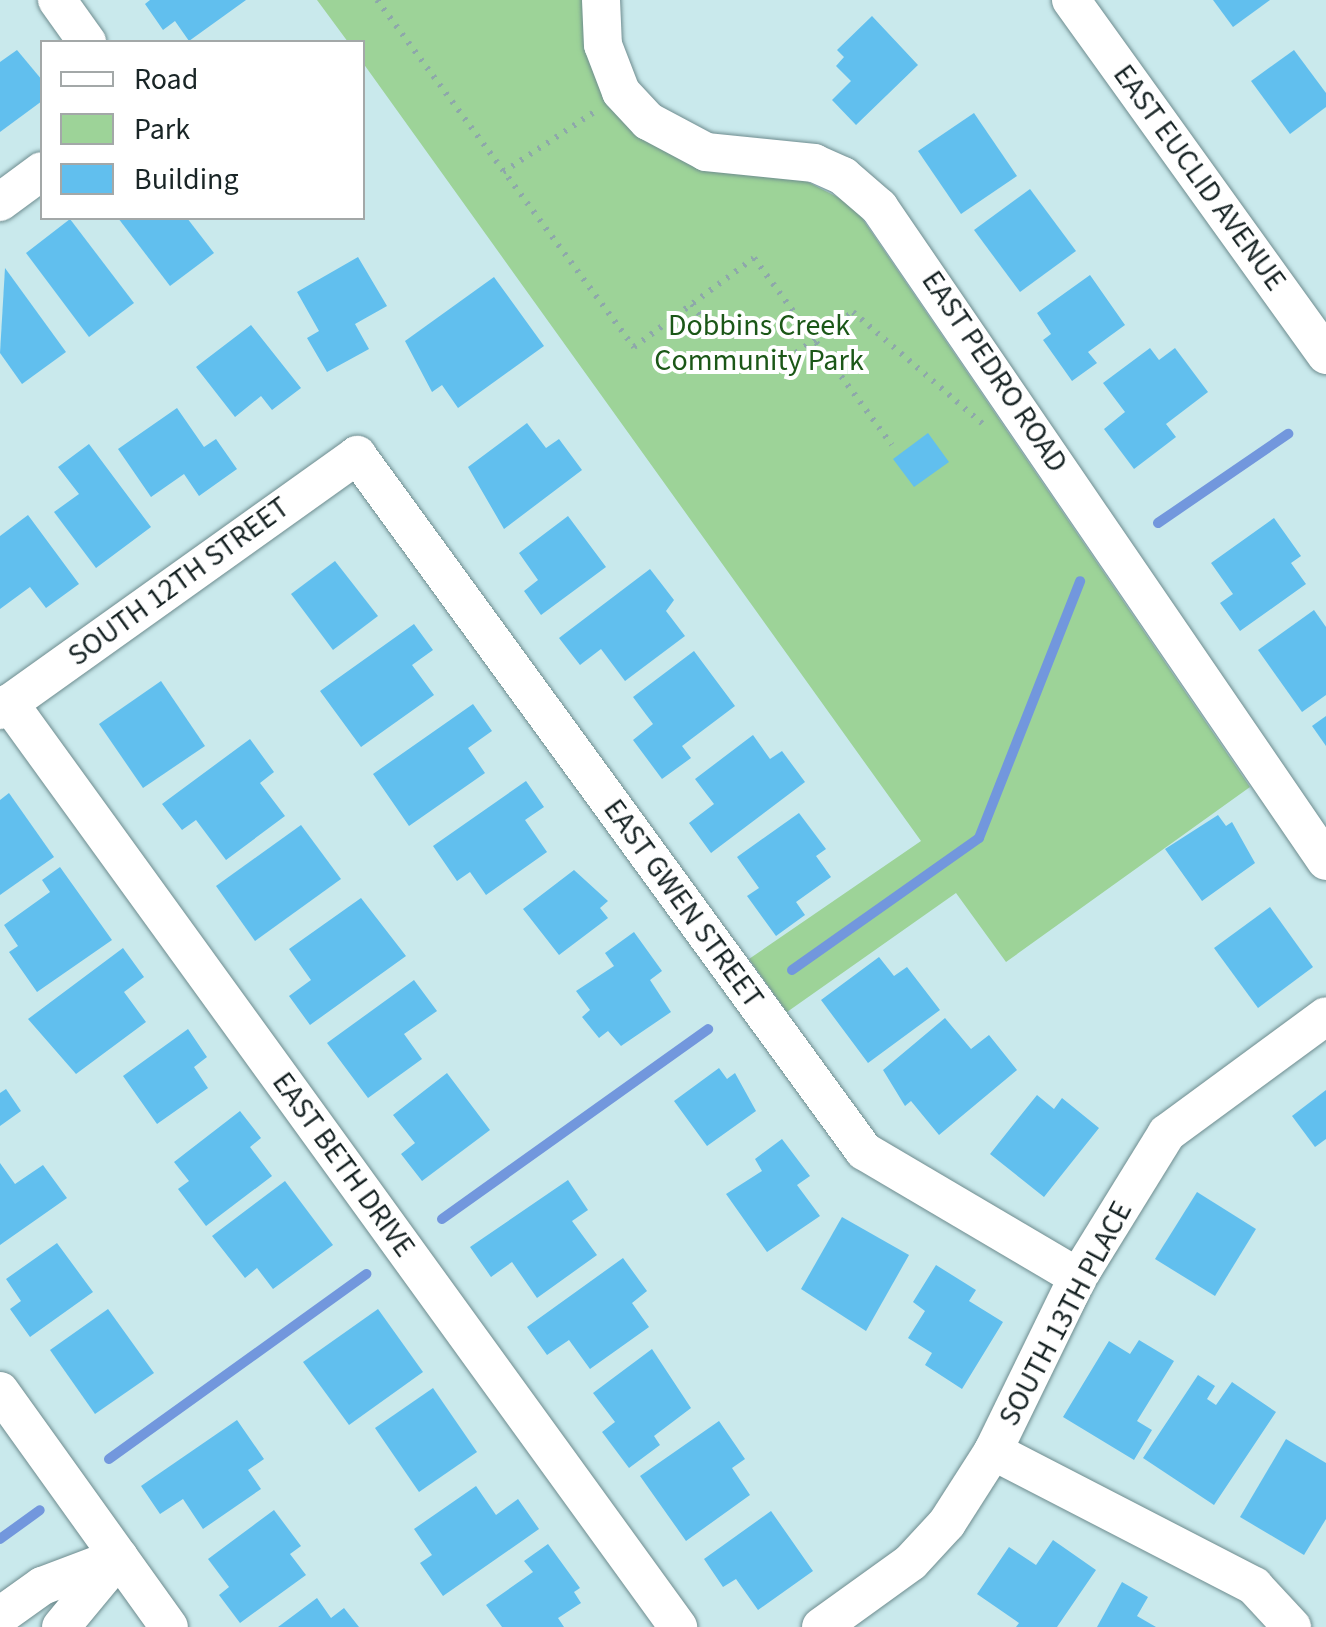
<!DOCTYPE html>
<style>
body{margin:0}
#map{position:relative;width:1326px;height:1627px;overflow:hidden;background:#c9e9ec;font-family:"Source Sans 3",sans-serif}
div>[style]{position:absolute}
.green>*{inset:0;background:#9dd398}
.stream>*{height:10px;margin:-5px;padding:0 5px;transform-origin:5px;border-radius:5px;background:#7297dd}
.building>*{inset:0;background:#61bfee}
.path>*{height:6px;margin-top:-3px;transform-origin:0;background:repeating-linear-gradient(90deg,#8ea8aa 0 2.5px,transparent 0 10.5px)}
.roads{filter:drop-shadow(0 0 2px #6e8c8f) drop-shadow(0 0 2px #6e8c8f)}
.minor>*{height:38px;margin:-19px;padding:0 19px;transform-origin:19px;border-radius:19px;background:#fff}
span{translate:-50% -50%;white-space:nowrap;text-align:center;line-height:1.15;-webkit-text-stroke:8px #fff;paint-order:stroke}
.street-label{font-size:30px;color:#192526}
.park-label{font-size:30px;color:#1b5717}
.legend{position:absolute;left:40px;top:40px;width:325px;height:180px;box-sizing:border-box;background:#fff;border:2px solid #a3a8a8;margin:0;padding:12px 18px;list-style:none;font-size:30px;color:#192526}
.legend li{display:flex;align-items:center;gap:20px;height:50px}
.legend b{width:50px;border:2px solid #a3a8a8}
</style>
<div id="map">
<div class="green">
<i style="clip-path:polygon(317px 0,584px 0,590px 44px,701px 167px,800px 178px,853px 205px,1250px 787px,1006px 962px,956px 893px,787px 1012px,749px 959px,921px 841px,363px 63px,362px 42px,348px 42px)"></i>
</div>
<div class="stream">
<i style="left:1158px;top:523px;width:158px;rotate:-34.4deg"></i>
<i style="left:792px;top:970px;width:229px;rotate:-35.2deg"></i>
<i style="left:979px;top:838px;width:276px;rotate:-68.5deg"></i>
<i style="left:442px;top:1219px;width:327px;rotate:-35.5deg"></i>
<i style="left:109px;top:1459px;width:317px;rotate:-35.7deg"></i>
<i style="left:0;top:1539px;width:49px;rotate:-35.9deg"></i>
</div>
<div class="building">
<i style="clip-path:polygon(150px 0,246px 0,189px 41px,175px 21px,163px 30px,145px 4px)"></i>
<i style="clip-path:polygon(1213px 0,1270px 0,1233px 27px)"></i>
<i style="clip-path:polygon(872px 16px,918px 65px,856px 125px,832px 100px,851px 81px,836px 66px,844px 57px,837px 50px)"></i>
<i style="clip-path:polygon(17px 50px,42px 80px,42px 101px,0 132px,0 62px)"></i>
<i style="clip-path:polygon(1294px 50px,1326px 93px,1326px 107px,1290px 134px,1251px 81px)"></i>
<i style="clip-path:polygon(974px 113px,1017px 176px,961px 214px,918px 151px)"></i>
<i style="clip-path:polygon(1030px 189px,1076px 251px,1020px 292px,974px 230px)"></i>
<i style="clip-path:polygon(118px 218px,187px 218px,214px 253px,170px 286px)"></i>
<i style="clip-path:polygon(70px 219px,134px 303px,89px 337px,26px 253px)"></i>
<i style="clip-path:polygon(358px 257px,387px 306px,355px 324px,369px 349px,327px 372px,307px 338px,319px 331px,297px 292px)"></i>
<i style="clip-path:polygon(5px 268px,66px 352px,22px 384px,0 353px)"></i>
<i style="clip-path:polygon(1090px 275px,1125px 325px,1088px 352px,1097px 363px,1072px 381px,1043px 340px,1051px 334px,1037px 313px)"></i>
<i style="clip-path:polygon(494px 277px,544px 346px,458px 408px,442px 385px,432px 392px,405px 341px)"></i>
<i style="clip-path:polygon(251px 325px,301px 388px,272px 410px,261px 396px,235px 417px,196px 367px)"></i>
<i style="clip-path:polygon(1150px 348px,1159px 360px,1175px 348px,1208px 392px,1166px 424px,1176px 437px,1134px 469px,1104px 429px,1125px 412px,1103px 383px)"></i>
<i style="clip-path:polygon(177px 408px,204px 447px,216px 439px,237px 469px,199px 496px,184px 474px,151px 497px,118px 449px)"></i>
<i style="clip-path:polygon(527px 423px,546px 448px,559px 439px,582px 470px,504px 529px,468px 467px)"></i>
<i style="clip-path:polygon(928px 433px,949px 462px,914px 487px,893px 459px)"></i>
<i style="clip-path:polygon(89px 444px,151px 527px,96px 568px,54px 512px,79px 494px,58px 467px)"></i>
<i style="clip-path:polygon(28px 515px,79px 584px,46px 608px,30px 587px,0 609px,0 536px)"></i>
<i style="clip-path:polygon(568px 516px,606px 567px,541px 615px,524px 591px,538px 580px,519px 553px)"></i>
<i style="clip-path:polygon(1274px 518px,1301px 556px,1291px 563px,1306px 584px,1240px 631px,1220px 603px,1233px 594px,1211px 563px)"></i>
<i style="clip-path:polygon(335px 561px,378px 616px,333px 650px,291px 594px)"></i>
<i style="clip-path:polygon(650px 569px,674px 600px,666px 611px,685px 636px,625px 681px,601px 649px,580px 665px,559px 638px)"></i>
<i style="clip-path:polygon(1314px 610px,1326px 627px,1326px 695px,1302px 712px,1258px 650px)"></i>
<i style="clip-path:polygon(414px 624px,433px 650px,412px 665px,434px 695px,361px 747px,320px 691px)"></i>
<i style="clip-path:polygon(694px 651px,735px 706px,682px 746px,691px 758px,662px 779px,633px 740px,653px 724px,633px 697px)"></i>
<i style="clip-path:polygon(161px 681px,205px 746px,143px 788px,99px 724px)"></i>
<i style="clip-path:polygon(473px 704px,492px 731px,468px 748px,485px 773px,409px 826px,373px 774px)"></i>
<i style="clip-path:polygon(1326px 716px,1326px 746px,1312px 726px)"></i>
<i style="clip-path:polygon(753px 735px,770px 759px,782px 751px,805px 782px,711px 853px,689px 823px,714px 804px,695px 779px)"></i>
<i style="clip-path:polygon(250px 739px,274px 772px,260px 783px,285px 816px,226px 860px,196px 820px,182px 830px,162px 804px)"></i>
<i style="clip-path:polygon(526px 781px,544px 807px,525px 820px,547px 852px,486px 895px,470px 872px,457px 881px,433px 846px)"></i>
<i style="clip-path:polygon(9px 793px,54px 857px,0 895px,0 800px)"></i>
<i style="clip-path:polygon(799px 813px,826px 849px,816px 856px,831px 877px,796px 902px,805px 915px,776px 936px,747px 896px,759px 888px,737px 857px)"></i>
<i style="clip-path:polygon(1218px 815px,1226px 826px,1232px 822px,1255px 863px,1202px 901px,1165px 849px)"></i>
<i style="clip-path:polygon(301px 825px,341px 879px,255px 941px,216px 886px)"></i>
<i style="clip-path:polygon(60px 867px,112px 940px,37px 992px,9px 952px,18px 946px,4px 925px,50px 892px,42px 880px)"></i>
<i style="clip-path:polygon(574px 870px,608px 901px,600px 908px,608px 918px,559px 955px,523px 909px)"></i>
<i style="clip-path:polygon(361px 898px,406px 956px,310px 1025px,289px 996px,311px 980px,289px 949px)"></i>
<i style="clip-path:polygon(1270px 907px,1313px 967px,1258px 1008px,1214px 948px)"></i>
<i style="clip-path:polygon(634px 932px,662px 971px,650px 980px,671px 1012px,621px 1046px,608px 1031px,599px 1038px,582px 1017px,590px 1010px,576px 991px,614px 966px,605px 953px)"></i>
<i style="clip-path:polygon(123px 948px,144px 977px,124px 992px,146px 1022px,76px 1074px,28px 1019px)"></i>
<i style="clip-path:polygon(879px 957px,894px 976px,907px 967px,940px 1010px,868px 1063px,821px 1000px)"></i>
<i style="clip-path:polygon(414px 980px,437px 1011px,404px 1034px,422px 1059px,368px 1098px,327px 1043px)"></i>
<i style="clip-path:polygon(945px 1018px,971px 1049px,989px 1035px,1017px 1070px,939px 1135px,911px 1101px,905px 1106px,883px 1070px)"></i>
<i style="clip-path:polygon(188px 1029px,207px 1057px,194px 1067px,208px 1088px,157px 1124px,123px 1076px)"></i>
<i style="clip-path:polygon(719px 1068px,727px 1079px,735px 1073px,756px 1111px,707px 1146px,674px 1101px)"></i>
<i style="clip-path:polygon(447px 1073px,490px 1130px,422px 1181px,401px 1154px,415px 1143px,393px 1115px)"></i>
<i style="clip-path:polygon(6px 1089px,21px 1111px,0 1126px,0 1093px)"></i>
<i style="clip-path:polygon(1326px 1090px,1326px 1139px,1315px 1147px,1292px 1116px)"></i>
<i style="clip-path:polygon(1037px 1095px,1054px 1109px,1062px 1098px,1099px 1128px,1044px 1197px,990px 1154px)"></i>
<i style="clip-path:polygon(240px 1111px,261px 1138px,250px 1147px,272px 1176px,206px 1226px,178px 1189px,189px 1181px,174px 1162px)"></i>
<i style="clip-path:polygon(782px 1139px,810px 1176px,797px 1185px,820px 1216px,767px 1252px,726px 1194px,762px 1171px,755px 1159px)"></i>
<i style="clip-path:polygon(0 1163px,15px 1184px,43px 1165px,67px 1198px,0 1245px)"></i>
<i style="clip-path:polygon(568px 1180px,588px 1210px,572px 1221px,597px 1255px,537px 1298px,512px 1262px,491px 1277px,470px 1247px)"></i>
<i style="clip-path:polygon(285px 1181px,333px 1245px,273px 1289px,257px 1268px,245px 1278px,212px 1236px)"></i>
<i style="clip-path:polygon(1197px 1192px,1256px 1229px,1215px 1296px,1155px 1259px)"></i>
<i style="clip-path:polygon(842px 1217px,909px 1255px,866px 1331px,801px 1289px)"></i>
<i style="clip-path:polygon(57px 1243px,93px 1292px,30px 1337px,10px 1309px,21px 1301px,6px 1279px)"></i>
<i style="clip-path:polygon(623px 1258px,647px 1291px,632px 1303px,649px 1327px,590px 1369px,569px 1340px,547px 1355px,527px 1327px)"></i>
<i style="clip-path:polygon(936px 1265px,976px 1290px,969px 1301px,1003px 1322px,962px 1389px,925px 1365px,932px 1353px,908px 1338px,925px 1311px,913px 1302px)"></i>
<i style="clip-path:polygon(108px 1309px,154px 1373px,95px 1414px,50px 1350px)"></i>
<i style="clip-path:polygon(378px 1309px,423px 1372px,349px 1425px,303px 1362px)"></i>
<i style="clip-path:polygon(1139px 1340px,1174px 1361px,1137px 1421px,1152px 1430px,1134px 1460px,1063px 1417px,1109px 1341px,1130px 1354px)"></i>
<i style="clip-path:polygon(652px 1349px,691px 1408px,654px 1436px,660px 1445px,629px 1468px,602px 1432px,615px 1422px,593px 1393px)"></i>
<i style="clip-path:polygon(1198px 1375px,1215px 1386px,1207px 1399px,1216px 1405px,1232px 1382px,1276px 1412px,1214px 1505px,1143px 1458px)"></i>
<i style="clip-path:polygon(433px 1388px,477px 1452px,419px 1492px,375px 1428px)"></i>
<i style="clip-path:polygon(237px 1420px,264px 1459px,248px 1470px,261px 1489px,203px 1529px,183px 1499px,160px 1514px,141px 1486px)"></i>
<i style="clip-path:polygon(719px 1421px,745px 1459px,732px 1468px,750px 1495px,686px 1541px,640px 1476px)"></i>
<i style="clip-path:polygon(1286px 1439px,1326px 1463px,1326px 1519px,1304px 1555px,1240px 1517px)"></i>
<i style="clip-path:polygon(476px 1486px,496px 1515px,518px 1499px,539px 1529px,443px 1596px,420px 1563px,432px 1555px,414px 1529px)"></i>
<i style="clip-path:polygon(274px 1510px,301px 1546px,290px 1554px,306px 1575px,240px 1623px,219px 1595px,229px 1587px,208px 1559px)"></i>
<i style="clip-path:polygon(771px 1511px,813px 1571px,758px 1610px,736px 1579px,723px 1587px,704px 1559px)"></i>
<i style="clip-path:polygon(1053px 1540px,1096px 1570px,1057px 1627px,1016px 1627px,1019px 1623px,977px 1594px,1009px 1547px,1036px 1565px)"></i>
<i style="clip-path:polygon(548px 1544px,580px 1588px,574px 1592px,581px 1603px,558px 1618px,564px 1627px,502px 1627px,486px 1605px,533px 1572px,524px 1561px)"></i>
<i style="clip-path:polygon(1122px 1582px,1148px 1597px,1137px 1616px,1156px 1627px,1097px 1627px)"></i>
<i style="clip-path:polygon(317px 1598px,331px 1618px,344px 1608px,359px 1627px,278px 1627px)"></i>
</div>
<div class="path">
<i style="left:377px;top:0;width:432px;rotate:53.5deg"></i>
<i style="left:634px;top:347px;width:149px;rotate:-36.6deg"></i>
<i style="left:754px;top:258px;width:232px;rotate:53.6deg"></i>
<i style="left:503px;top:172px;width:111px;rotate:-33.3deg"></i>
<i style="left:692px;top:304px;width:31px;rotate:54deg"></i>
<i style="left:796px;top:353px;width:70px;rotate:-35.7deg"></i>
<i style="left:853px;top:312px;width:173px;rotate:40.8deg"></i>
</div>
<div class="roads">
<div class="minor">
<i style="left:57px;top:0;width:52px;rotate:54.5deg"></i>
<i style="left:601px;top:0;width:45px;rotate:87.5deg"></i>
<i style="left:603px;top:45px;width:50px;rotate:69deg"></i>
<i style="left:621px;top:92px;width:40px;rotate:47deg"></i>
<i style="left:648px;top:121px;width:66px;rotate:28.1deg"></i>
<i style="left:706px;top:152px;width:109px;rotate:5.8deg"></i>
<i style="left:814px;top:163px;width:32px;rotate:24deg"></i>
<i style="left:843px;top:176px;width:48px;rotate:40.7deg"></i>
<i style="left:879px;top:207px;width:792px;rotate:55.65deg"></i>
<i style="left:1071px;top:0;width:437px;rotate:54.3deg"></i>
<i style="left:0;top:202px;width:52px;rotate:-36.4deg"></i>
<i style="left:9px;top:703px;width:1141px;rotate:54.09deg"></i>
<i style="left:0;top:710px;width:439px;rotate:-35.5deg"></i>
<i style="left:357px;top:455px;width:861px;rotate:53.93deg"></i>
<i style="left:864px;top:1151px;width:248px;rotate:30.5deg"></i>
<i style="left:0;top:1391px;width:290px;rotate:54.4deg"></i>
<i style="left:993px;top:1451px;width:294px;rotate:27.3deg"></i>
<i style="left:1254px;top:1586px;width:56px;rotate:47.2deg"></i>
<i style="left:0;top:1616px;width:52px;rotate:-35.5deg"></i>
<i style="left:42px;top:1586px;width:82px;rotate:-20.6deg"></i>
<i style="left:61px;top:1627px;width:91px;rotate:-50.4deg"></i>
<i style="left:821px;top:1627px;width:111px;rotate:-35.8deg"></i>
<i style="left:911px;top:1562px;width:53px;rotate:-47.3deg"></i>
<i style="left:947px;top:1523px;width:85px;rotate:-57.4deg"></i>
<i style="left:993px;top:1451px;width:194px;rotate:-64deg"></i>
<i style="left:1078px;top:1277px;width:169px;rotate:-58.3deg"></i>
<i style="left:1167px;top:1133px;width:197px;rotate:-36.3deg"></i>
</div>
</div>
<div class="street-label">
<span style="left:1199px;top:178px;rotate:54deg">EAST EUCLID AVENUE</span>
<span style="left:994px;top:372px;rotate:56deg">EAST PEDRO ROAD</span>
<span style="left:179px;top:582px;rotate:-36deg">SOUTH 12TH STREET</span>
<span style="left:683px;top:904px;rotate:54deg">EAST GWEN STREET</span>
<span style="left:343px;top:1165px;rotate:54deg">EAST BETH DRIVE</span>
<span style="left:1066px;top:1314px;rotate:-62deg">SOUTH 13TH PLACE</span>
</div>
<div class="park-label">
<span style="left:759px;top:343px">Dobbins Creek<br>Community Park</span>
</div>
<ul class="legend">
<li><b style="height:12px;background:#fff"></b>Road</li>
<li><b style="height:28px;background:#9dd398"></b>Park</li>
<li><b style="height:28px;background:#61bfee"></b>Building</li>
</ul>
</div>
